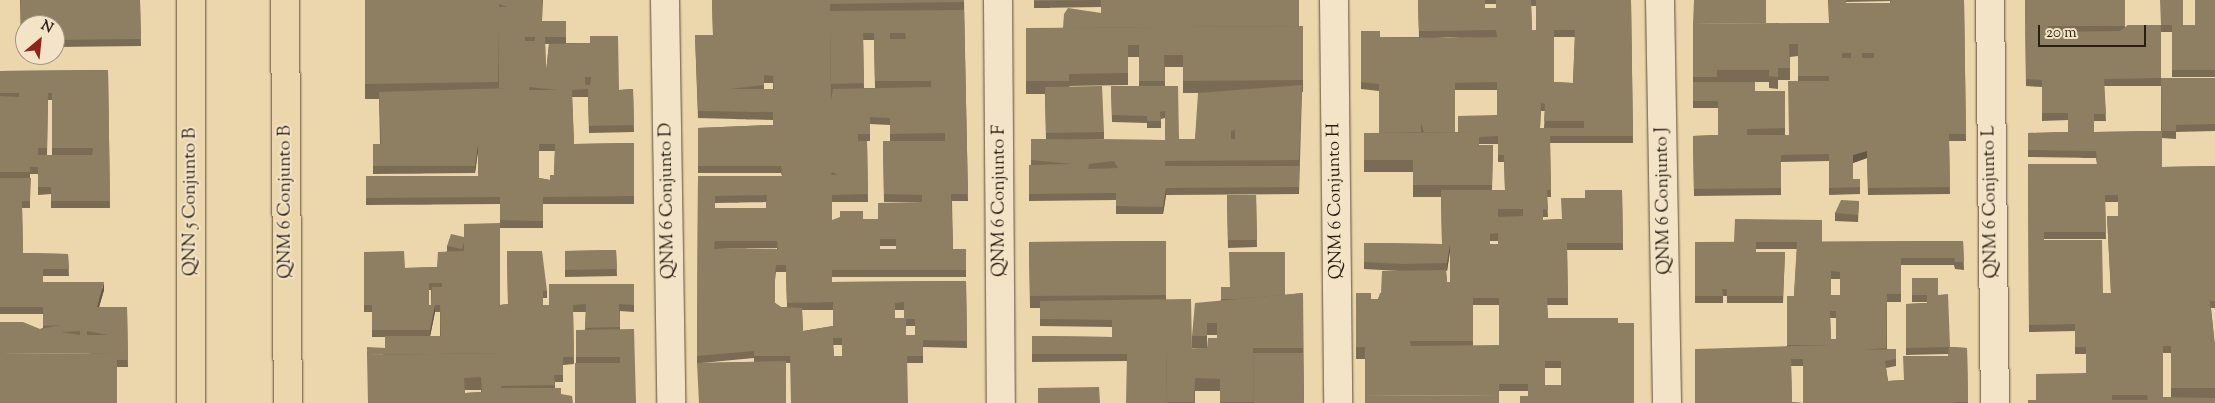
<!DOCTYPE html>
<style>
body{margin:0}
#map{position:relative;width:2215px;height:403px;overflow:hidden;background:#ecd6ab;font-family:"Sorts Mill Goudy",serif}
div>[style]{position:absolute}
.roads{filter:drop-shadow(0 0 1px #594c38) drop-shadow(0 0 1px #594c38)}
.minor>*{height:28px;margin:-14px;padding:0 14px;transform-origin:14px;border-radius:14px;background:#f3e4c8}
.major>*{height:28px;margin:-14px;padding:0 14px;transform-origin:14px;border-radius:14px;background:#ecd6ab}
.wall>*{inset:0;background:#7a6c54}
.shaded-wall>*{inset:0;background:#635845}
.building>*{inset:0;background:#8e7e62}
span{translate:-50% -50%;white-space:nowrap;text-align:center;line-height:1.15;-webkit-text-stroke:4px #f3e4c8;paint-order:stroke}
.street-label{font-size:18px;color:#281e12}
.north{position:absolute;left:15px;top:15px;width:50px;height:50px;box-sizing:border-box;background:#f3e4c8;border:1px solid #a2957f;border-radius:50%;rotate:28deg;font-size:14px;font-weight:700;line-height:20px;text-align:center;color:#281e12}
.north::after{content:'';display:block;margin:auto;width:18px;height:22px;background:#8f2418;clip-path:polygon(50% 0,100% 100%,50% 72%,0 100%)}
.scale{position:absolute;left:2038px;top:25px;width:108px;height:22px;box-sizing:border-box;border:2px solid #281e12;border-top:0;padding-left:6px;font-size:15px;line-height:18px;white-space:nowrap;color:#281e12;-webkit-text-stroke:4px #f3e4c8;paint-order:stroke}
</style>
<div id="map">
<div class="roads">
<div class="minor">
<i style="left:665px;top:0;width:403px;rotate:89.1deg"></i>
<i style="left:998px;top:0;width:403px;rotate:89.6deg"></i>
<i style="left:1334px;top:0;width:403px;rotate:89.4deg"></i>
<i style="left:1660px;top:0;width:403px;rotate:89deg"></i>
<i style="left:1990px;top:0;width:403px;rotate:89.3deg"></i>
</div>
<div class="major">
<i style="left:191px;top:0;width:403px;rotate:90deg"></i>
<i style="left:285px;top:0;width:403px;rotate:89.6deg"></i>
</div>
</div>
<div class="wall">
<i style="clip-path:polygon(20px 0,140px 0,141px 46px,55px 47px,55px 25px,25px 25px,25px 47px,21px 47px)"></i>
<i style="clip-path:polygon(evenodd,365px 0,543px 0,542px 21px,566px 21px,566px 43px,590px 43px,590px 36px,619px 90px,633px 89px,634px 132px,589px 133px,588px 97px,572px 97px,574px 144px,634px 143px,634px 204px,543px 204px,543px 228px,500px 228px,500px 305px,508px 304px,507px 251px,547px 291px,547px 298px,543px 298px,543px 305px,549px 305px,634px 284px,634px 312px,620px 311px,620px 329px,636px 403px,576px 363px,576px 330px,585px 330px,586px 312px,573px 312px,574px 364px,563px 365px,563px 382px,555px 382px,555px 388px,501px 403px,368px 403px,385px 348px,385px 337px,372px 337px,372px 312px,364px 312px,364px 252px,405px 268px,437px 267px,447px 251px,447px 246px,464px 237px,500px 223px,500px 204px,366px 205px,366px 176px,478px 176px,478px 151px,475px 173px,373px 174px,373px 144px,380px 144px,379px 99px,365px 99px,365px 0,545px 44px,549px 44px,546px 72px,545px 44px,365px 0,539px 151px,555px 151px,554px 175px,550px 180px,539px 178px,539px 151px,365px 0,429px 290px,431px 290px,431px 305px,429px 305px,429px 290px,365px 0,435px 312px,440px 312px,440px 336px,430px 336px,435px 312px,365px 0,465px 390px,481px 390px,481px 392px,465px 393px,465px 390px)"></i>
<i style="clip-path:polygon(evenodd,712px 0,964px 0,968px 201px,952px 201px,953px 249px,966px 249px,966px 277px,832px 277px,832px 282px,966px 281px,967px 348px,923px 347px,923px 363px,697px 363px,698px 176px,782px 176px,781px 173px,698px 173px,698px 128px,773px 125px,773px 120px,698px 118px,695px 35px,713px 35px,712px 0,863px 40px,874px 40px,875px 88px,864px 88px,863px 40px,712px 0,764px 83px,773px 83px,773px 89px,764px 89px,764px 83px,712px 0,870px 124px,890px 125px,890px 141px,883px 141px,884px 202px,922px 202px,878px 219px,832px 220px,832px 202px,868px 202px,867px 141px,870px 141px,870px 124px,712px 0,766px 202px,766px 208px,715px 208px,715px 203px,766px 202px,712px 0,880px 246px,896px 246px,896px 249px,880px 249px,880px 246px,712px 0,777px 248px,777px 249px,715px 249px,777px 248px,712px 0,776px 272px,786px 272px,787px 307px,781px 307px,775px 303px,775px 280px,776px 272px,712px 0,802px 310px,833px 310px,833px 326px,803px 331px,802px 310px,712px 0,895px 310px,904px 310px,904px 318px,895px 318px,895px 310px,712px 0,906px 326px,915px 326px,915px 335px,906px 335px,906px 326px,712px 0,833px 345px,842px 345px,842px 356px,834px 356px,833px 345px,712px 0,754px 358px,754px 362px,701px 363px,754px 358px)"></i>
<i style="clip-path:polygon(evenodd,1034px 0,1299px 0,1299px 26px,1303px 26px,1303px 92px,1302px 92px,1299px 194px,1166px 195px,1163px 214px,1116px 214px,1116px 200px,1029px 201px,1029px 165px,1031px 165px,1031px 139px,1046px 139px,1045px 94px,1026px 94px,1026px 28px,1063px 28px,1101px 13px,1101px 7px,1034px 8px,1034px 0,1128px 57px,1139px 57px,1139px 86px,1111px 86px,1112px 122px,1147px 123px,1147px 128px,1161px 128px,1161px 119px,1165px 118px,1165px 140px,1070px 139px,1104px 139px,1104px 132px,1069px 86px,1128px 85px,1128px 57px,1034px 0,1165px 67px,1183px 67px,1183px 93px,1201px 93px,1195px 139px,1179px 139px,1165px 86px,1165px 67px)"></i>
<i style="clip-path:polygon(evenodd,1418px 0,1631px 0,1633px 143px,1550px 143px,1551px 197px,1547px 197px,1548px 217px,1543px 217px,1543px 220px,1562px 219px,1585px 198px,1622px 190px,1623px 250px,1567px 250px,1568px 305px,1547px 305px,1548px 318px,1618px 323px,1634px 403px,1528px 396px,1528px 391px,1499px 391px,1499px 305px,1473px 305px,1473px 346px,1365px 359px,1356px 359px,1356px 293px,1371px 299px,1378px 299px,1399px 271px,1364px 269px,1364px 243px,1442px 244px,1441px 197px,1413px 197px,1413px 172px,1364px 172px,1364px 133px,1379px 133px,1379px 91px,1361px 89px,1361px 31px,1380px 37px,1419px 37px,1418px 0,1485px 4px,1496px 4px,1496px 8px,1485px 8px,1485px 4px,1418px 0,1531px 6px,1536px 6px,1536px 30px,1532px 30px,1531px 6px,1418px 0,1478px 37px,1448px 38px,1429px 38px,1478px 37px,1418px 0,1554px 37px,1575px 37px,1573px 83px,1554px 82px,1554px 37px,1418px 0,1455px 90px,1497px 90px,1497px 115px,1458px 132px,1455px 132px,1455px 90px,1418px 0,1541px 111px,1545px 111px,1544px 128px,1540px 128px,1541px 111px,1418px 0,1479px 144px,1498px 144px,1498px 162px,1504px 162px,1505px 190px,1492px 190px,1493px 145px,1479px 145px,1479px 144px,1418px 0,1490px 241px,1498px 241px,1498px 244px,1490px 244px,1490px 241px,1418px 0,1450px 251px,1450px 282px,1447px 282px,1446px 271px,1447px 271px,1450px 251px,1418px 0,1545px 368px,1561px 368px,1561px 385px,1545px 385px,1545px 368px)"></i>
<i style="clip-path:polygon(evenodd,1828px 0,1964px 0,1966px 141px,1949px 141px,1950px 194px,1868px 195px,1867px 158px,1853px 163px,1853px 179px,1860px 179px,1860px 194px,1829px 195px,1829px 161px,1781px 162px,1781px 195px,1694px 196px,1693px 136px,1718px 135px,1718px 108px,1693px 108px,1693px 24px,1829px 23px,1828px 0,1890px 1px,1890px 3px,1846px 3px,1846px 2px,1890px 1px,1828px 0,1798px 56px,1798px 81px,1789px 135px,1785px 135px,1785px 91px,1755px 91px,1755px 82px,1769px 82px,1769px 88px,1778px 89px,1778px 80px,1790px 80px,1790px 57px,1798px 56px)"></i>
<i style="clip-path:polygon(evenodd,2025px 0,2125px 0,2125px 28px,2128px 25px,2195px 25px,2215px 0,2215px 77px,2172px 77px,2172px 32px,2161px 32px,2161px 78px,2215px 78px,2215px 131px,2176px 132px,2176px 139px,2162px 138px,2162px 167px,2215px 166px,2215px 308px,2211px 308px,2215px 346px,2215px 403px,2036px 400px,2086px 373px,2086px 354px,2075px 354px,2075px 331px,2029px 332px,2028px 164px,2097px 164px,2096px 158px,2028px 157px,2028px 133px,2068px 132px,2068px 120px,2042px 121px,2042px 87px,2026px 86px,2025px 0,2104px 86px,2161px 86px,2161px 131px,2094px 132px,2094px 121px,2106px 121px,2104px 86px,2025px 0,2105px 202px,2118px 202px,2118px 216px,2107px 216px,2111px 293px,2103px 293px,2044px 240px,2044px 239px,2106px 239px,2105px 202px,2025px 0,2163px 353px,2171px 353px,2171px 397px,2163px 397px,2163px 353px)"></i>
<i style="clip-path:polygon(evenodd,108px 70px,110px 208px,51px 208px,51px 194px,38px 195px,38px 174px,30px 174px,30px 208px,22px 208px,23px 253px,68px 254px,69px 276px,43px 276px,43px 282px,104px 290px,99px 307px,127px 307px,128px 367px,117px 367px,40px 329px,43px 328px,43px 314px,0 314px,0 71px,108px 70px,48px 100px,52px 100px,52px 155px,38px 155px,47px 155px,48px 100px)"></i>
<i style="clip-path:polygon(1227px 195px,1256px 195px,1257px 247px,1228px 248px)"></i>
<i style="clip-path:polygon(1859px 201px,1858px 222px,1835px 221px,1835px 213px)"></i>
<i style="clip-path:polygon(1166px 241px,1166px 299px,1192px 349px,1207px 348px,1217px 338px,1217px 335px,1207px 335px,1207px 348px,1192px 348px,1192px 336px,1221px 300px,1221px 287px,1285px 295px,1303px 293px,1304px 403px,1220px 403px,1220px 391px,1195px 391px,1195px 403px,1167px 403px,1127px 361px,1032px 362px,1032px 336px,1112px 337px,1112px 327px,1040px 326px,1040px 308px,1030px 308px,1029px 242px)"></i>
<i style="clip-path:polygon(evenodd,1963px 241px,1964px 270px,1955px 269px,1954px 265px,1901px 265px,1901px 302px,1887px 302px,1887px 349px,1896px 349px,1896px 366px,1886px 368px,1888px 381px,1904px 380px,1948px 356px,1948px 354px,1906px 355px,1906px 304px,1927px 303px,1927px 302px,1912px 302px,1912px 278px,1938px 295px,1950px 347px,1967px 348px,1968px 403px,1695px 403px,1787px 346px,1787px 296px,1794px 296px,1797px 249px,1756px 249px,1756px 252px,1785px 252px,1783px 303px,1727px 303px,1727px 296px,1723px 296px,1723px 303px,1695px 303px,1695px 242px,1963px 241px,1831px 279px,1840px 279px,1840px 295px,1831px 295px,1831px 279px,1963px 241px,1830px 318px,1836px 318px,1836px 339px,1831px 339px,1830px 318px,1963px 241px,1791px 366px,1803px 366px,1803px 403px,1792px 402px,1791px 366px)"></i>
<i style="clip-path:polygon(616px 250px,617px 276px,565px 277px,565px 251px)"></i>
</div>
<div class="shaded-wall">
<i style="clip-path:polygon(478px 144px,478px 151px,475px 173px,475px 166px)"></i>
<i style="clip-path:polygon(1867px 151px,1867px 158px,1853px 163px,1853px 155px)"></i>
<i style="clip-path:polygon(1166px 188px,1166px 195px,1163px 214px,1163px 207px)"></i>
<i style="clip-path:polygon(1450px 244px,1450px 251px,1447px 271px,1447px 263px)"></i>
<i style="clip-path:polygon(104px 282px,104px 290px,97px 314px,97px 307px)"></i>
<i style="clip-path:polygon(435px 305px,435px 312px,430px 337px,430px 330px)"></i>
</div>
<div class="building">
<i style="clip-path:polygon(21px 0,140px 0,141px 39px,55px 40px,55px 25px,25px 25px,25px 40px,21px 40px)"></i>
<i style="clip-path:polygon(365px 0,499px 0,499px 29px,365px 29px)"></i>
<i style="clip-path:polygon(evenodd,499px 0,542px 0,542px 21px,566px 21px,566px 37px,545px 37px,546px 72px,549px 44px,590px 43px,590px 36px,618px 36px,619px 90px,633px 89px,634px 125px,589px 126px,588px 89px,572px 90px,574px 144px,634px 143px,634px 196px,543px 197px,543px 221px,533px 221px,500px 220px,500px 197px,366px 198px,366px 176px,478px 176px,478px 144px,475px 166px,373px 166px,373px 144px,381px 144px,379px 92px,509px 88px,499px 88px,499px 7px,507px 7px,499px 4px,499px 0,525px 37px,535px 37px,535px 41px,525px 41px,525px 37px,499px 0,585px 77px,591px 77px,590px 85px,585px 85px,585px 77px,499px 0,529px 87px,557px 90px,529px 90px,529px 87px,499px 0,539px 144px,555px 144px,554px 175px,550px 175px,550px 180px,539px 178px,539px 144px)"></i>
<i style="clip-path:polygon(evenodd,712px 0,964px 0,964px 2px,830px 4px,830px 11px,964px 10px,968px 194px,951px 194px,953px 249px,966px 249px,966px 270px,832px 270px,832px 282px,966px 281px,967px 341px,923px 340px,923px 356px,907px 356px,908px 403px,791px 403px,790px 356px,754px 356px,754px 351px,697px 356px,698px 176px,782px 176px,781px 166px,698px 166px,698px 128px,773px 125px,773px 112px,698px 111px,695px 35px,713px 35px,712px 0,830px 28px,863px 28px,863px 33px,874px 33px,875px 81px,931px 81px,931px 87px,833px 89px,831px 100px,830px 28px,712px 0,890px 33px,905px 33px,906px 39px,890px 39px,890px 33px,712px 0,764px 75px,773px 76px,774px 89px,730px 89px,764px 85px,764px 75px,712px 0,870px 117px,890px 118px,890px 134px,945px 133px,945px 141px,883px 141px,884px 194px,922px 195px,922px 202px,878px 203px,878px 219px,863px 219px,863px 211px,840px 211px,840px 217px,832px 220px,832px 195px,868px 194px,867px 141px,858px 141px,858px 134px,870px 134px,870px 117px,712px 0,832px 172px,838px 175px,831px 175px,832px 172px,712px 0,767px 195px,766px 208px,715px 208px,715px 196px,767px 195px,712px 0,880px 239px,896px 239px,896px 249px,880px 249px,880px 239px,712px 0,715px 241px,777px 241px,778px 249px,714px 249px,715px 241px,712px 0,776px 265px,786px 265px,787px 303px,833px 302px,833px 326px,803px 331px,802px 308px,781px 307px,775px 303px,775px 274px,776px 265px,712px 0,904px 302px,904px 318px,895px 318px,895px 303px,904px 302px,712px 0,906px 319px,915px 319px,915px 335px,906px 335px,906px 319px,712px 0,833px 338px,842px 338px,842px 356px,834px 356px,833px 338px)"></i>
<i style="clip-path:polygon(1034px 0,1094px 0,1034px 1px)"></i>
<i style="clip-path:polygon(1101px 0,1299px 0,1299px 26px,1063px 28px,1064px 14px,1068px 8px,1101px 13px)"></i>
<i style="clip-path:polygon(evenodd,1418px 0,1485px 0,1485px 8px,1496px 8px,1496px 0,1531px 0,1532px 30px,1536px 30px,1536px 0,1631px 0,1633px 136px,1550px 136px,1551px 190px,1547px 190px,1548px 210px,1543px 209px,1543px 220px,1562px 219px,1561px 198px,1585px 198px,1585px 190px,1622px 190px,1623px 243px,1567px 243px,1568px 298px,1547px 298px,1548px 318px,1618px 318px,1618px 323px,1634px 323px,1634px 403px,1520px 403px,1520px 396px,1528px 396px,1528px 384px,1499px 384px,1499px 298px,1473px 298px,1473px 293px,1381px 293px,1382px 271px,1446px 270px,1447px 282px,1450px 282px,1450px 244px,1447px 263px,1402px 264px,1364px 262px,1364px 243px,1442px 244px,1441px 190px,1505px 190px,1504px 155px,1498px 155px,1498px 136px,1479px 137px,1479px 132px,1458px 132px,1458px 116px,1497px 115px,1497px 82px,1455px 83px,1455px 132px,1424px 132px,1421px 123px,1421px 132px,1379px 133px,1379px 84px,1361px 82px,1361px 31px,1380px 31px,1380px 37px,1448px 38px,1497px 37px,1496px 30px,1419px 31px,1418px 0,1554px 30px,1575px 30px,1573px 83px,1554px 82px,1554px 30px,1418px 0,1541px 103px,1545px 104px,1544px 121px,1584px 121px,1584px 128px,1540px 128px,1541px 103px,1418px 0,1498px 209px,1523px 209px,1523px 216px,1498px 217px,1498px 209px,1418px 0,1498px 233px,1498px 244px,1490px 244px,1490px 234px,1498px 233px,1418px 0,1545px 361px,1561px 361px,1561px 385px,1545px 385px,1545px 361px)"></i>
<i style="clip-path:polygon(1694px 0,1766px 0,1766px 23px,1693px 24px)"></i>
<i style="clip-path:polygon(evenodd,1829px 0,1846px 0,1846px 3px,1891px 3px,1890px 0,1964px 0,1966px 134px,1949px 134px,1950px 187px,1868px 188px,1867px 151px,1853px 155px,1853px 179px,1860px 179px,1860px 187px,1829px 188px,1829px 154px,1781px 155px,1781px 188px,1694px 189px,1693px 136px,1718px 135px,1718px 101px,1693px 101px,1693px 82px,1755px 82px,1755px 91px,1785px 91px,1785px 128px,1747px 129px,1747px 135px,1789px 135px,1788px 81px,1829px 81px,1829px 0,1842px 53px,1851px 53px,1851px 58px,1842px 58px,1842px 53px,1829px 0,1862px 53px,1874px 53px,1874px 58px,1862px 58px,1862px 53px)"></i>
<i style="clip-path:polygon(evenodd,2025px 0,2125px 0,2125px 26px,2048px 26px,2048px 32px,2120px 31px,2128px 25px,2161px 25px,2161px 78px,2215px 78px,2215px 124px,2176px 125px,2176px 131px,2162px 131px,2161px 78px,2104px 79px,2106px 114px,2094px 114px,2094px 132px,2162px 131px,2162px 167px,2215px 166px,2215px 301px,2210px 301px,2215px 346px,2163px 346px,2163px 397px,2215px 398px,2215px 403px,2028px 403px,2028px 400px,2036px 400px,2036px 374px,2086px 373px,2086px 347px,2075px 347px,2075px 324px,2029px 325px,2028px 164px,2097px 164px,2096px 151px,2028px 150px,2028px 133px,2068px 132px,2068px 113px,2042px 113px,2042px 80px,2026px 79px,2025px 0,2105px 195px,2118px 195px,2118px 216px,2107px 216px,2111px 293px,2103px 293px,2102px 240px,2044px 240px,2044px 232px,2106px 232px,2105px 195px,2025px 0,2112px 395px,2147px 395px,2148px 400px,2112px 400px,2112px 395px)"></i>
<i style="clip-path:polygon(2160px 0,2183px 0,2183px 25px,2195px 25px,2195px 0,2215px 0,2215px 70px,2172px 70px,2172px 25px,2161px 25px)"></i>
<i style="clip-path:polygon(1829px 23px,1829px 76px,1798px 76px,1798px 44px,1789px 44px,1790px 68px,1778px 68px,1778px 77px,1769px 76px,1769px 70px,1717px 70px,1717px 77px,1693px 77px,1693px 24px)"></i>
<i style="clip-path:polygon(1303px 26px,1303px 80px,1183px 81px,1183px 55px,1164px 55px,1165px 81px,1139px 81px,1139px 45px,1128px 45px,1128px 73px,1069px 74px,1069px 81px,1026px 81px,1026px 28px)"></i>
<i style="clip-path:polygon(830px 28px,863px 28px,864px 83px,831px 84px)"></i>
<i style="clip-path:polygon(365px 29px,499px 29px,498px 82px,365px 84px)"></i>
<i style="clip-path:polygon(evenodd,108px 70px,110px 201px,51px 201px,51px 187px,38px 187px,38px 167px,30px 167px,30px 172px,0 172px,0 96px,19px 97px,19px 93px,0 93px,0 71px,108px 70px,48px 93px,52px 93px,52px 148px,93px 148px,92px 155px,38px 155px,38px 148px,47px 148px,48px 93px)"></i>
<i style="clip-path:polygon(evenodd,1302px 85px,1299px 160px,1165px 161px,1165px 166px,1299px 166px,1299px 187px,1166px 188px,1163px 207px,1116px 206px,1116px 193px,1029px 194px,1029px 165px,1072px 164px,1031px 160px,1031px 139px,1165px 140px,1165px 111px,1160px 112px,1161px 121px,1147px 121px,1147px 116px,1112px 115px,1111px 86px,1178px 86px,1179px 139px,1195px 139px,1198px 93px,1302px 85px,1235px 130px,1235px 139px,1231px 139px,1231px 131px,1235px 130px,1302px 85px,1114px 161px,1118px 168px,1088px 169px,1089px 164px,1114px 161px)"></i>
<i style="clip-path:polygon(1102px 86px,1104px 132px,1046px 133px,1045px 87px)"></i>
<i style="clip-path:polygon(1479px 132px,1479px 145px,1493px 145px,1492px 185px,1413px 185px,1413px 160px,1364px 160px,1364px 133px)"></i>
<i style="clip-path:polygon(evenodd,0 178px,31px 178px,30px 201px,22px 201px,23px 253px,68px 254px,69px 269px,43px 269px,43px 282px,104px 282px,97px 307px,127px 307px,128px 360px,117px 360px,117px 353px,0 354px,0 322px,23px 322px,40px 329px,61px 325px,43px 326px,43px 307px,0 307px,0 178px,80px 331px,80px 335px,61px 332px,80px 331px,0 178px,87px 331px,108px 335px,87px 335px,87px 331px)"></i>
<i style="clip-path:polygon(1227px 195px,1256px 195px,1257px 240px,1228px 240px)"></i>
<i style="clip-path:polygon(1841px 200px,1859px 201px,1858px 215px,1835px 213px)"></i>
<i style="clip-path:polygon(evenodd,1735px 219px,1822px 220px,1822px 242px,1963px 241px,1964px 262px,1955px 262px,1954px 258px,1901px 258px,1901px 294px,1887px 294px,1886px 348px,1863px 350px,1896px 349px,1896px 359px,1885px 361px,1888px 381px,1904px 380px,1903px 356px,1948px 356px,1949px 347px,1967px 348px,1968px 402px,1953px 402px,1953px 403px,1695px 403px,1695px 349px,1831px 345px,1787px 345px,1787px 296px,1794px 296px,1797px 242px,1756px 242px,1756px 252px,1785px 252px,1783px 296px,1727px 296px,1727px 289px,1722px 289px,1723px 296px,1695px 296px,1695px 242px,1734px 242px,1735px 219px,1831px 271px,1840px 272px,1840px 295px,1831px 295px,1831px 271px,1735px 219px,1830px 311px,1836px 311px,1836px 339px,1831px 339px,1830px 311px,1735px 219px,1791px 359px,1803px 359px,1803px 403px,1792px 402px,1791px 359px)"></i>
<i style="clip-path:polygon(evenodd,500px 223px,500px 305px,508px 304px,507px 251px,542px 251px,547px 291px,543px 291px,543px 305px,549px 305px,549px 284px,634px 284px,634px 305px,619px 304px,620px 327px,585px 328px,586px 304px,573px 305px,574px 357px,563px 357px,563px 375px,554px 375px,555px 385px,501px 386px,501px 353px,367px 355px,367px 360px,367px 347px,385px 348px,385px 336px,441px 336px,440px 305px,435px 305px,430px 330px,372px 330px,372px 305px,364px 305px,364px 252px,404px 251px,405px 268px,437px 267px,438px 252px,464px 251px,464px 242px,462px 249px,447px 246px,451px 234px,464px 237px,464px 224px,500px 223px,429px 283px,442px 283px,442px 287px,432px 287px,431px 305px,429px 305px,429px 283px)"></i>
<i style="clip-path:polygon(1166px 241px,1166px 295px,1030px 296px,1029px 242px)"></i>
<i style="clip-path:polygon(616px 250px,617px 269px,565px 270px,565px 251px)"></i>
<i style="clip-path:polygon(1229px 252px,1285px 252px,1285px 295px,1238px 299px,1221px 299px,1221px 287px,1230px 287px)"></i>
<i style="clip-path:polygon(1912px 278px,1938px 278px,1938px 295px,1948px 294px,1950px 347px,1906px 348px,1906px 304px,1927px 303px,1927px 295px,1912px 295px)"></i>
<i style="clip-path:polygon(1303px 293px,1303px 348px,1253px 348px,1254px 402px,1220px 402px,1220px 379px,1195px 378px,1194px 402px,1167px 402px,1166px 349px,1207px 348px,1208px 338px,1217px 338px,1217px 323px,1207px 323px,1207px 336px,1192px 336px,1195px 303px)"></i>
<i style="clip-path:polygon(1356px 293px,1371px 293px,1371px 299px,1378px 299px,1380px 293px,1473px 293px,1473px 341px,1410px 341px,1411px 346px,1499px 345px,1499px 396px,1365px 395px,1365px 347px,1356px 347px)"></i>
<i style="clip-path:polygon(1191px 299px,1192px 349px,1166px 349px,1167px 403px,1126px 403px,1127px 354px,1032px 354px,1032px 336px,1112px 337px,1112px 320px,1040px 319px,1040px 301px)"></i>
<i style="clip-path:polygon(634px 329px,636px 403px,575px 403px,575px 363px,620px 363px,620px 357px,576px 357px,576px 330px)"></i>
<i style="clip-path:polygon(2171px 346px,2215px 346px,2215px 388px,2171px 388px)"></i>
<i style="clip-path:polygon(117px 353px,117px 403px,0 403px,0 354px)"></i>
<i style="clip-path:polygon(evenodd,501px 353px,501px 403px,368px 403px,367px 355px,501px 353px,481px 377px,482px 392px,465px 393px,464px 378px,481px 377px)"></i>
<i style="clip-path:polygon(1253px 353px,1303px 353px,1304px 403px,1254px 403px)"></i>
<i style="clip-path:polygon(786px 361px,786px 403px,699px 403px,697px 363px)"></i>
<i style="clip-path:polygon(1099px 387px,1100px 403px,1038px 403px,1038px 388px)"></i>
<i style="clip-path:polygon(501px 388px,561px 388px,561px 394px,572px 396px,573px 403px,501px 403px)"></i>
<i style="clip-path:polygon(1365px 395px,1499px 396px,1499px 403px,1365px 403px)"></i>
</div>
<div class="street-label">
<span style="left:668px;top:201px;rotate:-91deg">QNM 6 Conjunto D</span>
<span style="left:1000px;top:201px;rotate:-90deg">QNM 6 Conjunto F</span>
<span style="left:1336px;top:201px;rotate:-91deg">QNM 6 Conjunto H</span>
<span style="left:1664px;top:201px;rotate:-91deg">QNM 6 Conjunto J</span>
<span style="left:191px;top:202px;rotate:-90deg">QNN 5 Conjunto B</span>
<span style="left:286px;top:202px;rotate:-90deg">QNM 6 Conjunto B</span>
<span style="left:1991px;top:202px;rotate:-91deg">QNM 6 Conjunto L</span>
</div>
<div class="north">N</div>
<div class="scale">20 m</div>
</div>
